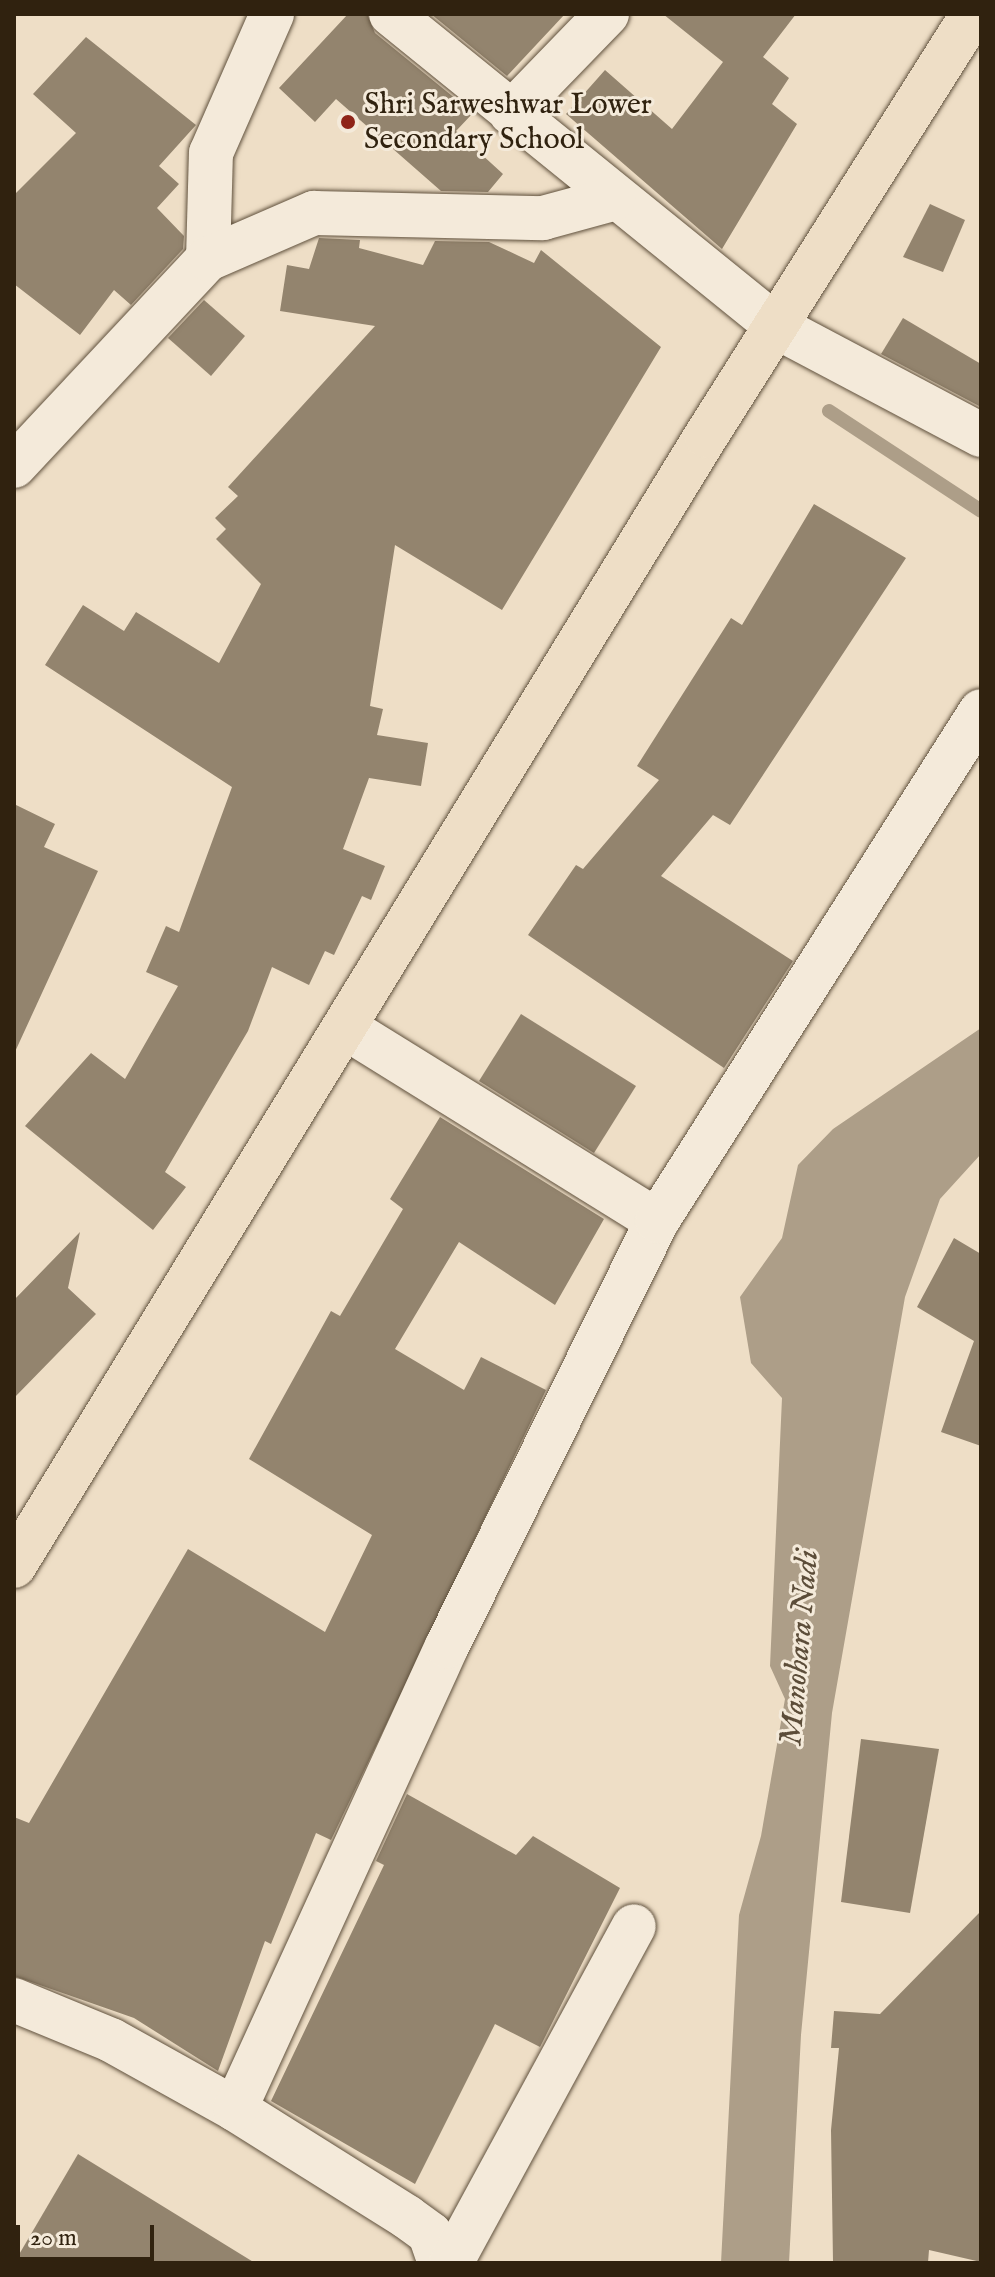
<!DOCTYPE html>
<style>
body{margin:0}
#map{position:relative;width:995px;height:2277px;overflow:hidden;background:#eedec6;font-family:"IM FELL English",serif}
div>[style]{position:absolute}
.water>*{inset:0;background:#ad9e88}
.stream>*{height:14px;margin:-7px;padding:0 7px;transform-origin:7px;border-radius:7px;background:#ad9e88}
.building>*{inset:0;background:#93846e}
.roads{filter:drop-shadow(0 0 2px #60513d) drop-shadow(0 0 2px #60513d)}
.minor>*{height:44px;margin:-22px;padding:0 22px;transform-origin:22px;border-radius:22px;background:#f4eada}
.major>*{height:44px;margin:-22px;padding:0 22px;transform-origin:22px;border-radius:22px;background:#eedec6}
.dots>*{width:22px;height:22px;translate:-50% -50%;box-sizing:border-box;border:4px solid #f4eada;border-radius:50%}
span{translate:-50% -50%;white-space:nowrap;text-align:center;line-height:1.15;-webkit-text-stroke:6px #f4eada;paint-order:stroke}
.poi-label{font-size:30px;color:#30220f}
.left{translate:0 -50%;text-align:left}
.water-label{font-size:32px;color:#5c4d39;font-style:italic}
.frame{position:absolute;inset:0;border:16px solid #30220f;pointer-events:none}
.scale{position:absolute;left:16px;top:2225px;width:138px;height:36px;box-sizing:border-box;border:4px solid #30220f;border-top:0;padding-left:10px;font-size:24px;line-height:28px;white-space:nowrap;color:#30220f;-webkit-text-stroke:6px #f4eada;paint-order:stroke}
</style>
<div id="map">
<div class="water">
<i style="clip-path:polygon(981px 1028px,981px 1154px,940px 1199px,905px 1297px,832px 1713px,801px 2035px,789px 2263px,721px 2263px,739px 1915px,761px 1836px,785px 1699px,770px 1666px,782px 1398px,751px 1363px,740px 1297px,782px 1238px,798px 1165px,833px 1129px)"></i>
</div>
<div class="stream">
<i style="left:829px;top:411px;width:182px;rotate:33.3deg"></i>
</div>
<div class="building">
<i style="clip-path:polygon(348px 14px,367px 14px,375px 33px,473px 113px,456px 131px,503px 174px,488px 192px,441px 191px,336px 99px,315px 122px,279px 88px)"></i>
<i style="clip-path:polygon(431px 14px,565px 14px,507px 76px)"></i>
<i style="clip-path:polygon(663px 14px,796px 14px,763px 57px,789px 78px,772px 104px,797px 124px,722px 249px,566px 114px,605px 70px,672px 129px,723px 62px)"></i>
<i style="clip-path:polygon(86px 37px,196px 125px,159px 166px,179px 184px,157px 208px,184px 236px,183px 249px,131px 305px,114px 290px,80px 335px,14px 284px,14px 195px,76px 133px,33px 94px)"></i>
<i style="clip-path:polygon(930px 204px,965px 220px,943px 272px,903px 257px)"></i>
<i style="clip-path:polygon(360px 240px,359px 248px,423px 265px,435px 241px,489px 242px,534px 263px,541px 250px,661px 347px,502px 610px,395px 545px,370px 706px,383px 709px,377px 735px,428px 743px,421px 786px,369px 778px,343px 849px,385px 866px,371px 900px,362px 896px,334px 955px,325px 951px,309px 985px,272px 967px,248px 1031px,165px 1172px,186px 1187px,153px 1230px,25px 1126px,91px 1053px,125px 1079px,178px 986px,146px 972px,166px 926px,179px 932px,232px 787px,45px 665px,83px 605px,124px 631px,136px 612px,219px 663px,261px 584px,216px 539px,226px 529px,215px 518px,238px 496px,228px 487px,375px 326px,280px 311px,287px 265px,309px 269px,319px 238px)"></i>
<i style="clip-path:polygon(204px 300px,245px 336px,211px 376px,168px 338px)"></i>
<i style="clip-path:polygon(903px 318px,981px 364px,981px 407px,881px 354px)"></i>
<i style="clip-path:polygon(814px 504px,906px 558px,730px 825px,713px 815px,661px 876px,793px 961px,724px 1068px,528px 935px,576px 865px,583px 869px,659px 780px,637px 766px,731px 618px,742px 625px)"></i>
<i style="clip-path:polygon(14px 804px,55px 824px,44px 847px,98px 871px,14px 1054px)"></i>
<i style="clip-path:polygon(521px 1014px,636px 1086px,594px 1153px,479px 1081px)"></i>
<i style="clip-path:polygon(440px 1117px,604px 1219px,555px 1305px,459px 1242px,395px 1349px,464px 1390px,481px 1357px,546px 1390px,331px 1840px,316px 1833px,271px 1944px,265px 1941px,218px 2071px,134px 2018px,14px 1976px,14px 1817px,29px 1823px,188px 1549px,325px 1632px,372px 1535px,249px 1459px,331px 1311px,340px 1316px,403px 1209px,390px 1199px)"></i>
<i style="clip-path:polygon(80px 1232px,68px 1288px,96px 1314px,14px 1398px,14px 1300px)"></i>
<i style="clip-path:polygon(954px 1238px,981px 1254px,981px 1446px,941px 1432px,974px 1341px,917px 1307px)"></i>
<i style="clip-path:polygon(861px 1739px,939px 1749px,910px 1913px,841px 1902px)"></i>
<i style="clip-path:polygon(407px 1794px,516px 1855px,533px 1836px,620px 1888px,540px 2047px,495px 2024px,415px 2184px,271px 2101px,384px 1865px,376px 1861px)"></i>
<i style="clip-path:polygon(981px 1911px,981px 2262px,929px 2250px,928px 2263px,833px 2262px,831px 2130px,839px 2048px,831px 2048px,834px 2011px,880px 2014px)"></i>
<i style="clip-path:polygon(78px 2154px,255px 2263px,14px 2263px)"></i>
</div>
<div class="roads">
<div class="minor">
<i style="left:391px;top:14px;width:497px;rotate:39deg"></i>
<i style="left:777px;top:327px;width:231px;rotate:27.9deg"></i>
<i style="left:511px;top:113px;width:138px;rotate:-45.9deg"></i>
<i style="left:208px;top:259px;width:106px;rotate:-88.4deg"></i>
<i style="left:211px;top:153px;width:152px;rotate:-66.3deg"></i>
<i style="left:14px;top:466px;width:284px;rotate:-46.9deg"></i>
<i style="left:208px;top:259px;width:116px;rotate:-23.5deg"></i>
<i style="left:314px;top:213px;width:229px;rotate:1.3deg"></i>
<i style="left:543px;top:218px;width:73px;rotate:-15.2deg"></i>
<i style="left:346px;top:1028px;width:366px;rotate:31.8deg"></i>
<i style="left:14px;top:2000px;width:105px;rotate:22.4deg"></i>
<i style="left:111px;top:2040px;width:142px;rotate:29.1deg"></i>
<i style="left:235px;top:2109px;width:203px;rotate:32.1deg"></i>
<i style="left:407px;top:2217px;width:29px;rotate:36deg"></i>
<i style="left:430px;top:2234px;width:31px;rotate:71deg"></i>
<i style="left:235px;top:2109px;width:509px;rotate:-65.4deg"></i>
<i style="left:447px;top:1646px;width:474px;rotate:-63.7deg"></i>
<i style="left:657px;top:1221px;width:604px;rotate:-57.57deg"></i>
<i style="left:451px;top:2263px;width:383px;rotate:-61.5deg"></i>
</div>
<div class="major">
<i style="left:14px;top:1566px;width:1325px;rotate:-58.52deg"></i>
<i style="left:706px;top:436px;width:499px;rotate:-57.7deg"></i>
</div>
</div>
<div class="dots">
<i style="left:348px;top:122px;background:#8f2418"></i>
</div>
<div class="poi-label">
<span class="left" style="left:364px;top:122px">Shri Sarweshwar Lower<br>Secondary School</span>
</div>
<div class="water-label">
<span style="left:801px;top:1648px;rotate:-85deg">Manohara Nadi</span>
</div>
<div class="frame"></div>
<div class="scale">20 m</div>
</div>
